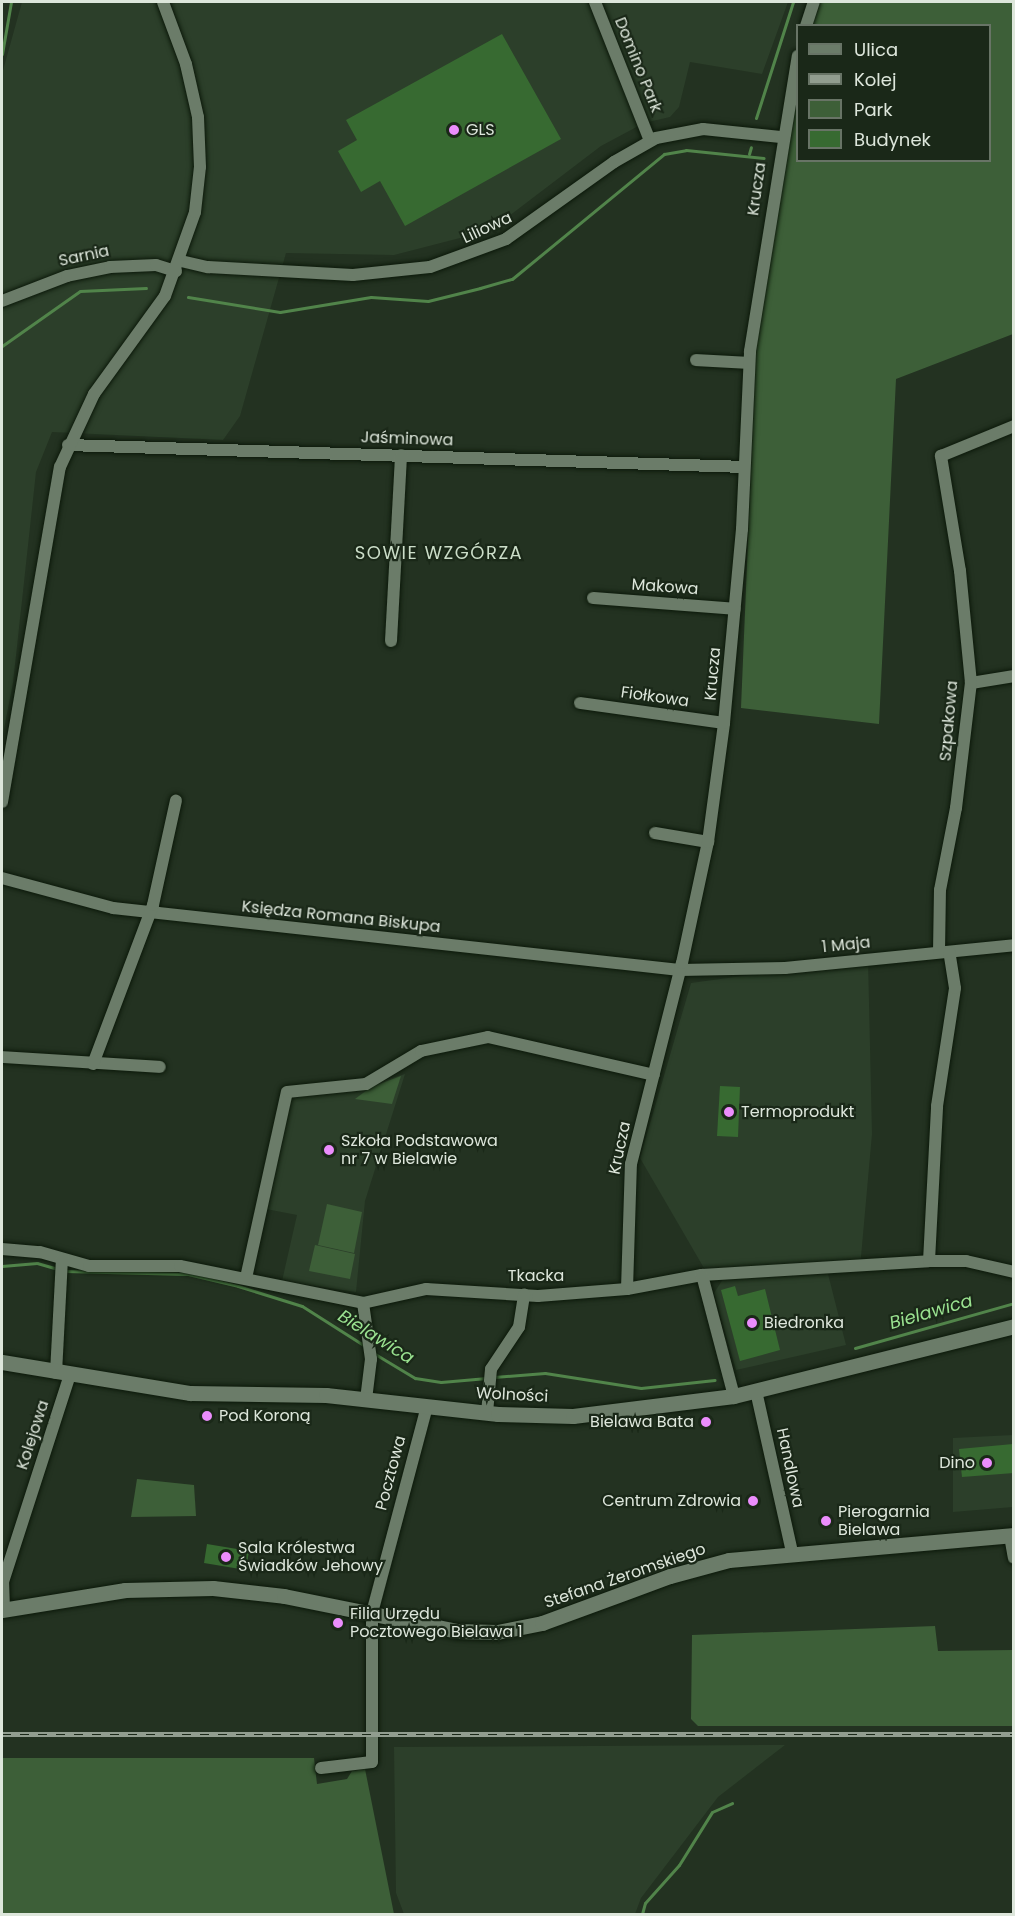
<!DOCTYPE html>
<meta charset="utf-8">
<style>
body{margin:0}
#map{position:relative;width:1015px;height:1916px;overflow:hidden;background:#233221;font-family:Poppins,sans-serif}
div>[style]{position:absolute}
.built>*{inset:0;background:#2c3f2a}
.green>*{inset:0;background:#3d5f38}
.stream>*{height:3px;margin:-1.5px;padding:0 1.5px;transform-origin:1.5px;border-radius:1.5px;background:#51844a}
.building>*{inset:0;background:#376a31}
.roads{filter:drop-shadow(0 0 2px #0c190a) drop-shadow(0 0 2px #0c190a)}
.minor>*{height:12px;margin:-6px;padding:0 6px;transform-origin:6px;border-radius:6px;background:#6b7c69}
.tertiary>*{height:15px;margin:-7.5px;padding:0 7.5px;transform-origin:7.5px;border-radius:7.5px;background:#6b7c69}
.rail>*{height:5px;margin-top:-2.5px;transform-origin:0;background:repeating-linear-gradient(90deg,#1a2818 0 9px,#919d8f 0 18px);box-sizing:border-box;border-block:2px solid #919d8f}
.dots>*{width:16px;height:16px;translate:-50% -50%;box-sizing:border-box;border:3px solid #1a2818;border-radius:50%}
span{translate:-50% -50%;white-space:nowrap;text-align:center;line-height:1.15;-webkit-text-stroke:4.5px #1a2818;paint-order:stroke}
.street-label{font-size:16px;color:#dde6db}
.poi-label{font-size:16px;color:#dde6db}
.left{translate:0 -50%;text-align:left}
.right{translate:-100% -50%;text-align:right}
.neighbourhood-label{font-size:18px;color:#cbddc8;letter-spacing:1.5px}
.water-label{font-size:18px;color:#9ae290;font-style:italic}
.frame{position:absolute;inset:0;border:3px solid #dde6db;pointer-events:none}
.legend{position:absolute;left:796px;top:24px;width:195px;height:138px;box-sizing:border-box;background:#1a2818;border:2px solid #687466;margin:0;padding:8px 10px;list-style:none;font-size:18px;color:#dde6db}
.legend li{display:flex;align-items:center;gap:12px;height:30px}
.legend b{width:30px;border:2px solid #687466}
</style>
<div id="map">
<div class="built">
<i style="clip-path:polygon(22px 2px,788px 2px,762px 74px,690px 62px,679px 107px,670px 117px,644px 123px,601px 146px,509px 216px,460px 238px,394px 255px,286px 253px,240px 416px,223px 440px,52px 432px,36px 472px,13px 683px,2px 739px,2px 74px)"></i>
<i style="clip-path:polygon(868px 959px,872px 1134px,860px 1268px,708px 1275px,640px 1158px,691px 983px)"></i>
<i style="clip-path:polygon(405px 1074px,365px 1201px,356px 1292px,282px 1281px,297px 1215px,266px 1209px,288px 1095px,352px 1090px)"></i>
<i style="clip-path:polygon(828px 1274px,846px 1345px,736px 1370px,714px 1293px,723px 1279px)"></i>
<i style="clip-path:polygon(1013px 1435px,1013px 1507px,953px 1512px,953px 1438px)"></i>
<i style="clip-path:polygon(785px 1745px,718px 1797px,641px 1898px,635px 1914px,404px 1914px,396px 1893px,394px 1747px)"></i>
</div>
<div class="green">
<i style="clip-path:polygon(819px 2px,1013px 2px,1013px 334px,896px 379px,879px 724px,741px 708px,756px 348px,797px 77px,798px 160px,990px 160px,990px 26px,811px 25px)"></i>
<i style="clip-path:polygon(401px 1076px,392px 1104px,355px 1099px,371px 1087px)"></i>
<i style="clip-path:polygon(327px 1204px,362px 1212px,354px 1253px,318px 1245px)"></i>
<i style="clip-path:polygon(315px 1245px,355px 1254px,350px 1279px,309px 1271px)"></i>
<i style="clip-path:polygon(137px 1479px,194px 1485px,196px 1516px,131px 1517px)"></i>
<i style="clip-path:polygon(935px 1626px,938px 1651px,1013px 1650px,1013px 1726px,698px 1726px,691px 1719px,692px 1635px)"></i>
<i style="clip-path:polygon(2px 1758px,314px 1758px,317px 1784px,347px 1779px,352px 1771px,365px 1769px,394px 1914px,2px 1914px)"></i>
</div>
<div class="stream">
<i style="left:2px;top:54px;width:53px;rotate:-80.2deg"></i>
<i style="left:756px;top:118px;width:122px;rotate:-72.3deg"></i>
<i style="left:749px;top:154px;width:7px;rotate:-74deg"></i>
<i style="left:188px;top:297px;width:93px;rotate:9.3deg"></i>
<i style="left:280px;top:312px;width:92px;rotate:-9.4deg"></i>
<i style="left:371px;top:297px;width:57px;rotate:4deg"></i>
<i style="left:428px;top:301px;width:54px;rotate:-14deg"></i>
<i style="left:480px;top:288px;width:33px;rotate:-16deg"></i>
<i style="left:512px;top:279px;width:197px;rotate:-39.4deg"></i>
<i style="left:664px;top:154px;width:22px;rotate:-10deg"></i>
<i style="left:686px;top:150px;width:78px;rotate:5.9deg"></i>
<i style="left:2px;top:346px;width:95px;rotate:-35.2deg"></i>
<i style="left:80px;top:291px;width:66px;rotate:-2.6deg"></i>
<i style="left:2px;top:1266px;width:35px;rotate:-5deg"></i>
<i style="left:37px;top:1263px;width:19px;rotate:16deg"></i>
<i style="left:65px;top:1271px;width:123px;rotate:1.4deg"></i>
<i style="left:188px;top:1274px;width:51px;rotate:13.5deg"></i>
<i style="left:238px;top:1286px;width:67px;rotate:17.4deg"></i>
<i style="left:302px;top:1306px;width:75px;rotate:32.4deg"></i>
<i style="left:855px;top:1348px;width:165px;rotate:-15.8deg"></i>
<i style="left:375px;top:1354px;width:47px;rotate:31deg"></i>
<i style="left:415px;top:1378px;width:26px;rotate:9deg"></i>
<i style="left:441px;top:1382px;width:46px;rotate:-5deg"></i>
<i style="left:494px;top:1377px;width:51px;rotate:-4.5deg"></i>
<i style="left:545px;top:1373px;width:97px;rotate:8.9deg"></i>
<i style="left:641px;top:1388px;width:74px;rotate:-6.2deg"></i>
<i style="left:642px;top:1914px;width:11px;rotate:-75deg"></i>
<i style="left:645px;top:1903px;width:51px;rotate:-48.2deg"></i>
<i style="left:679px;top:1865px;width:62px;rotate:-58.1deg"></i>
<i style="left:712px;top:1812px;width:22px;rotate:-24deg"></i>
</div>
<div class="building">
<i style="clip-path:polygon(502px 34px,561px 139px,405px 226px,380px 181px,361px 192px,338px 151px,357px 140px,346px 120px)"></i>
<i style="clip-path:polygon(720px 1086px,740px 1087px,738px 1137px,717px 1136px)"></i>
<i style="clip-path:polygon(735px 1286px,738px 1296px,765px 1289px,780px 1350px,740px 1361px,721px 1290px)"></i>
<i style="clip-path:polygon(1013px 1444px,1014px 1473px,962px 1477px,959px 1449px)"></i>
<i style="clip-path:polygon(207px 1544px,249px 1551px,246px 1570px,204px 1563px)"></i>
</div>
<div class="roads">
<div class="minor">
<i style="left:595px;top:2px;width:149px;rotate:68.4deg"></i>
<i style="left:806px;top:26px;width:25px;rotate:-72deg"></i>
<i style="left:181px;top:261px;width:28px;rotate:13deg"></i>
<i style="left:208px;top:267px;width:145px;rotate:3.2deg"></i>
<i style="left:353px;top:275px;width:77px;rotate:-5.9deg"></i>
<i style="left:430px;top:267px;width:81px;rotate:-20.2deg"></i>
<i style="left:506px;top:239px;width:133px;rotate:-35.5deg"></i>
<i style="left:614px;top:162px;width:48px;rotate:-29.7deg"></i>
<i style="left:656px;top:138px;width:48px;rotate:-10.8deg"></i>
<i style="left:703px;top:129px;width:78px;rotate:5.9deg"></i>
<i style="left:2px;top:301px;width:70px;rotate:-21deg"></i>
<i style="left:67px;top:276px;width:44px;rotate:-11.8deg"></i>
<i style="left:110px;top:267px;width:46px;rotate:-2.5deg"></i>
<i style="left:156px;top:265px;width:21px;rotate:17deg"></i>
<i style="left:696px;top:360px;width:53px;rotate:3.2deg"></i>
<i style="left:68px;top:445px;width:676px;rotate:1.86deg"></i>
<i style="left:593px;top:598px;width:142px;rotate:4.4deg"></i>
<i style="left:391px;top:641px;width:186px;rotate:-86.9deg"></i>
<i style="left:971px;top:683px;width:44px;rotate:-9.2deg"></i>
<i style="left:580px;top:703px;width:145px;rotate:7.9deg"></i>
<i style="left:2px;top:802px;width:340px;rotate:-80.2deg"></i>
<i style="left:60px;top:467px;width:81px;rotate:-65deg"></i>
<i style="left:94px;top:394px;width:121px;rotate:-54.1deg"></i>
<i style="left:165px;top:296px;width:89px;rotate:-70.3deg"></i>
<i style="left:195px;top:212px;width:45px;rotate:-83.7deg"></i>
<i style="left:200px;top:167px;width:50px;rotate:-92.3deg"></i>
<i style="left:198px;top:117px;width:54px;rotate:-102.8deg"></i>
<i style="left:186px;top:64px;width:66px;rotate:-110.4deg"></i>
<i style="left:655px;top:833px;width:54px;rotate:9.6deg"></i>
<i style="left:2px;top:878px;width:115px;rotate:15.1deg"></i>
<i style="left:113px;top:908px;width:570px;rotate:6.24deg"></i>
<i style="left:680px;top:970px;width:105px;rotate:-1.1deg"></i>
<i style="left:785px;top:968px;width:230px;rotate:-5.7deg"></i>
<i style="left:939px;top:952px;width:62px;rotate:-89.1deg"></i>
<i style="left:940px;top:890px;width:84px;rotate:-79deg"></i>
<i style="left:956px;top:808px;width:126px;rotate:-83.2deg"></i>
<i style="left:971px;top:683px;width:113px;rotate:-95.6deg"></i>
<i style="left:960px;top:571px;width:117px;rotate:-99.4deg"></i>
<i style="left:941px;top:456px;width:79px;rotate:-22.3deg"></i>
<i style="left:2px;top:1057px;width:158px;rotate:3.6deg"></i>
<i style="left:93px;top:1064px;width:170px;rotate:-69.3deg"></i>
<i style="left:153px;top:905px;width:107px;rotate:-77.6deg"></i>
<i style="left:2px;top:1249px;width:38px;rotate:5deg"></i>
<i style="left:40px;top:1252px;width:51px;rotate:15.9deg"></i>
<i style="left:89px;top:1266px;width:91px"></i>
<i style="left:180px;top:1266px;width:187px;rotate:11.4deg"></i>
<i style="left:363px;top:1303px;width:65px;rotate:-12.5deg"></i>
<i style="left:426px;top:1289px;width:112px;rotate:3.6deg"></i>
<i style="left:538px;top:1296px;width:89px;rotate:-4.5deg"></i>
<i style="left:627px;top:1289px;width:76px;rotate:-10.6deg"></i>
<i style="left:702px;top:1275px;width:227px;rotate:-3.5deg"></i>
<i style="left:929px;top:1261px;width:37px"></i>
<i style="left:966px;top:1261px;width:49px;rotate:12.9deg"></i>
<i style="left:929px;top:1261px;width:155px;rotate:-87deg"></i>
<i style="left:937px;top:1106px;width:119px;rotate:-81.3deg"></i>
<i style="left:955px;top:988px;width:36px;rotate:-99deg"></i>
<i style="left:702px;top:1275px;width:125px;rotate:75.2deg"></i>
<i style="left:246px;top:1278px;width:190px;rotate:-77.6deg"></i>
<i style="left:287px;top:1092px;width:79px;rotate:-5.8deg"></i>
<i style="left:366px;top:1084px;width:64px;rotate:-31deg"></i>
<i style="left:421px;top:1051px;width:68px;rotate:-11.8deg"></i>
<i style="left:488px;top:1037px;width:170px;rotate:12.9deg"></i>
<i style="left:627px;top:1289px;width:125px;rotate:-88.2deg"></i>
<i style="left:631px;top:1164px;width:207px;rotate:-75.8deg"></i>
<i style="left:682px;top:963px;width:124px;rotate:-77.9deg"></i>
<i style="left:708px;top:842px;width:120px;rotate:-82.3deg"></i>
<i style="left:724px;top:723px;width:195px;rotate:-84.7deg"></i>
<i style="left:742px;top:529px;width:178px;rotate:-87.4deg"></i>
<i style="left:750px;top:351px;width:299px;rotate:-80.8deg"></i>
<i style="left:363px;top:1303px;width:57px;rotate:81.9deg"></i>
<i style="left:371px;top:1359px;width:39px;rotate:97deg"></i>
<i style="left:56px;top:1373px;width:114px;rotate:-87deg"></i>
<i style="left:756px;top:1391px;width:165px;rotate:77.4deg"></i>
<i style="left:487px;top:1413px;width:44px;rotate:-84.8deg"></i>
<i style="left:491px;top:1369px;width:50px;rotate:-56.3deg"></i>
<i style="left:519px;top:1327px;width:33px;rotate:-81deg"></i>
<i style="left:1010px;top:1536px;width:22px;rotate:80deg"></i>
<i style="left:4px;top:1609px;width:27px;rotate:-92deg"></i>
<i style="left:3px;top:1582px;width:218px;rotate:-72.1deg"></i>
<i style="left:321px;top:1768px;width:51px;rotate:-6.7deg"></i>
<i style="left:372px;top:1762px;width:149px;rotate:-90deg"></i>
<i style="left:372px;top:1613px;width:214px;rotate:-75.1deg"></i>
</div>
<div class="tertiary">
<i style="left:2px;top:1362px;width:191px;rotate:9.4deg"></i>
<i style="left:190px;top:1393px;width:136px;rotate:0.8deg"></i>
<i style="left:326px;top:1395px;width:173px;rotate:6.3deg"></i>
<i style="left:498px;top:1414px;width:75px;rotate:1.5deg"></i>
<i style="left:573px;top:1416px;width:162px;rotate:-7.1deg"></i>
<i style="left:734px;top:1396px;width:289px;rotate:-14deg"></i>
<i style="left:2px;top:1610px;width:125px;rotate:-9.2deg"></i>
<i style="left:125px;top:1590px;width:88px;rotate:-1.3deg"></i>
<i style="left:213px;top:1588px;width:71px;rotate:6.4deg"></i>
<i style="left:284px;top:1596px;width:177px;rotate:11.4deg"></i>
<i style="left:457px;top:1631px;width:40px;rotate:1.4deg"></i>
<i style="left:497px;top:1632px;width:46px;rotate:-11.3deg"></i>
<i style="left:542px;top:1623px;width:136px;rotate:-20.2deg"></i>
<i style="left:670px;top:1576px;width:61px;rotate:-15.2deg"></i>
<i style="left:729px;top:1560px;width:286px;rotate:-5deg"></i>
</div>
</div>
<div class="rail">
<i style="left:2px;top:1734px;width:1012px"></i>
</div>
<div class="dots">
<i style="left:454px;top:130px;background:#eb8dfc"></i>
<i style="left:729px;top:1112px;background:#eb8dfc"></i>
<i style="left:329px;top:1150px;background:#eb8dfc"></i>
<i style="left:752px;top:1323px;background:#eb8dfc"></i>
<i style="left:207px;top:1416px;background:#eb8dfc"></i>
<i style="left:706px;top:1422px;background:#eb8dfc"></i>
<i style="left:987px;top:1463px;background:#eb8dfc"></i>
<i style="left:753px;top:1501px;background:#eb8dfc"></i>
<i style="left:826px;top:1521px;background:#eb8dfc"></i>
<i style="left:226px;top:1557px;background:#eb8dfc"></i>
<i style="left:338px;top:1623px;background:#eb8dfc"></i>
</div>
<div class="street-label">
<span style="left:638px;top:65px;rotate:68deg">Domino Park</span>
<span style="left:757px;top:189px;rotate:-82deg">Krucza</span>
<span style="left:487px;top:228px;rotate:-25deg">Liliowa</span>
<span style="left:84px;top:256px;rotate:-12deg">Sarnia</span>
<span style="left:407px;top:439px;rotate:2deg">Jaśminowa</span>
<span style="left:665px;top:587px;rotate:4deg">Makowa</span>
<span style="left:713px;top:674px;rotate:-85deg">Krucza</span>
<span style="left:655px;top:697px;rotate:8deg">Fiołkowa</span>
<span style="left:949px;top:721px;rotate:-85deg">Szpakowa</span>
<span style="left:341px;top:917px;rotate:6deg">Księdza Romana Biskupa</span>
<span style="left:846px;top:945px;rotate:-6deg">1 Maja</span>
<span style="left:620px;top:1148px;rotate:-78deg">Krucza</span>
<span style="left:536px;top:1276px">Tkacka</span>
<span style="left:512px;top:1395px;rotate:3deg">Wolności</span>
<span style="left:33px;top:1435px;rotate:-72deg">Kolejowa</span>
<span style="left:790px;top:1468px;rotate:78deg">Handlowa</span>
<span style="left:391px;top:1473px;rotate:-75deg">Pocztowa</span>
<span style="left:625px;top:1576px;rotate:-19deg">Stefana Żeromskiego</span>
</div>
<div class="poi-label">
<span class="left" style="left:466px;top:130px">GLS</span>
<span class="left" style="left:741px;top:1112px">Termoprodukt</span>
<span class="left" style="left:341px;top:1150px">Szkoła Podstawowa<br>nr 7 w Bielawie</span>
<span class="left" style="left:764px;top:1323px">Biedronka</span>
<span class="left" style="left:219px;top:1416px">Pod Koroną</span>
<span class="right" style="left:694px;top:1422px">Bielawa Bata</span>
<span class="right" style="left:975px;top:1463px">Dino</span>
<span class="right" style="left:741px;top:1501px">Centrum Zdrowia</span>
<span class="left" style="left:838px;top:1521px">Pierogarnia<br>Bielawa</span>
<span class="left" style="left:238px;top:1557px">Sala Królestwa<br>Świadków Jehowy</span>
<span class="left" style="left:350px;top:1623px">Filia Urzędu<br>Pocztowego Bielawa 1</span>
</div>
<div class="neighbourhood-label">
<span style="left:439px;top:553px">SOWIE WZGÓRZA</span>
</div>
<div class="water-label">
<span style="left:931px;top:1312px;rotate:-16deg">Bielawica</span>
<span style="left:376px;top:1337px;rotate:32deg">Bielawica</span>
</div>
<div class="frame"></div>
<ul class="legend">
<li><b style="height:8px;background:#6b7c69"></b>Ulica</li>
<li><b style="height:8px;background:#919d8f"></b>Kolej</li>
<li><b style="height:16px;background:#3d5f38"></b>Park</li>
<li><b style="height:16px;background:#376a31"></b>Budynek</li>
</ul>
</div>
